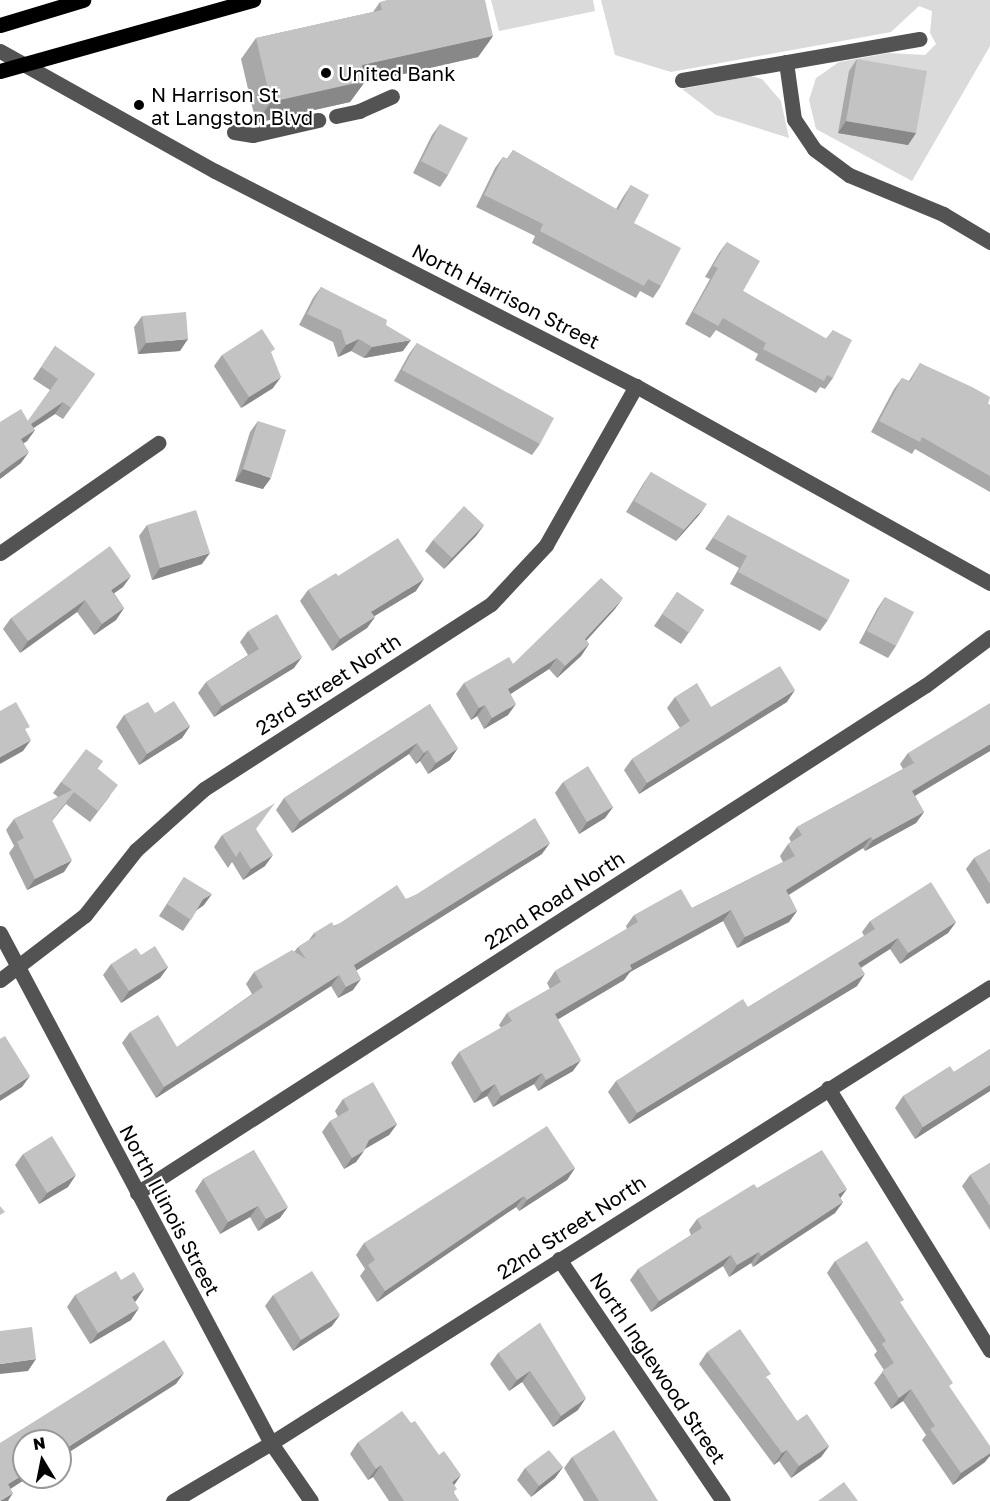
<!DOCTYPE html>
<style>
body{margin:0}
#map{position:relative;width:990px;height:1501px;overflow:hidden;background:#fff;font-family:"Golos Text",sans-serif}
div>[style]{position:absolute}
.green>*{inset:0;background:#dadada}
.minor>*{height:15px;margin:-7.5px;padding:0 7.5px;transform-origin:7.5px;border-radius:7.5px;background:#535353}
.major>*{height:15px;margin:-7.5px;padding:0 7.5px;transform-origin:7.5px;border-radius:7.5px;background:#000}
.wall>*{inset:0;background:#a8a8a8}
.shaded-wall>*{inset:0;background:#888}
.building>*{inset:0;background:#c3c3c3}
.dots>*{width:16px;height:16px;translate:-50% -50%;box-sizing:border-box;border:3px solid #fff;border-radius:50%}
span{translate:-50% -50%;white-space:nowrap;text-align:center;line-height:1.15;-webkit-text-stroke:4.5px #fff;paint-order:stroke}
.poi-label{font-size:20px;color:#000}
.left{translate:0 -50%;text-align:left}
.street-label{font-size:20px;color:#000}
.north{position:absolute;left:12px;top:1429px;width:60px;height:60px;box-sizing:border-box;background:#fff;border:2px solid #999;border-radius:50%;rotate:350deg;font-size:16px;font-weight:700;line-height:24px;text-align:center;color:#000}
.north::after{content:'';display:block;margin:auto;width:21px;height:27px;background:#000;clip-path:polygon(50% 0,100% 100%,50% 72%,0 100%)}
</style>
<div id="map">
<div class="green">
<i style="clip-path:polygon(491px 0,593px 0,595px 11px,499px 31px)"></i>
<i style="clip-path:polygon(601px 0,990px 0,990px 46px,912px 181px,816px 129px,809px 100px,816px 78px,839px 62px,889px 53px,925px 55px,936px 44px,930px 33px,932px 11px,919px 6px,891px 32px,671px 72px,615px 55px)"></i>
<i style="clip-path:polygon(751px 76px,762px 79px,781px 101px,789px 138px,716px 115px,682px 89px)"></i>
</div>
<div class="minor">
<i style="left:0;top:51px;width:246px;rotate:29.2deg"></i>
<i style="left:215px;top:171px;width:473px;rotate:27.1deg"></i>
<i style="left:636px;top:386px;width:405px;rotate:29.1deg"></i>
<i style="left:786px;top:62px;width:58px;rotate:82deg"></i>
<i style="left:794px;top:119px;width:36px;rotate:56deg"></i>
<i style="left:814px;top:149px;width:44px;rotate:36.6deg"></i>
<i style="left:849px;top:175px;width:102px;rotate:22.5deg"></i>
<i style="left:943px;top:214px;width:55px;rotate:30.8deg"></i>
<i style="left:682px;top:80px;width:241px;rotate:-9.8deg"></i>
<i style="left:336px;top:116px;width:24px;rotate:-12deg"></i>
<i style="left:359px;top:111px;width:36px;rotate:-24deg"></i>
<i style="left:234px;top:132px;width:19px;rotate:9deg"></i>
<i style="left:253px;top:135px;width:67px;rotate:-13deg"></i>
<i style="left:0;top:553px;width:193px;rotate:-34.8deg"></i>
<i style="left:0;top:933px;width:578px;rotate:62.02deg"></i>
<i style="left:271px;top:1443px;width:70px;rotate:55.4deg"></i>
<i style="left:0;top:980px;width:107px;rotate:-37.4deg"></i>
<i style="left:85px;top:915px;width:83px;rotate:-51.9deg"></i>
<i style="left:136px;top:850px;width:91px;rotate:-41.9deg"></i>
<i style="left:204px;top:789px;width:341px;rotate:-32.8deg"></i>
<i style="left:491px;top:604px;width:81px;rotate:-47deg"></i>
<i style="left:546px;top:545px;width:183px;rotate:-60.5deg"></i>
<i style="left:828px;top:1088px;width:308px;rotate:58.3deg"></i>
<i style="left:137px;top:1193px;width:938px;rotate:-32.78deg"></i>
<i style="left:926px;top:685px;width:80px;rotate:-36.9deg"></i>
<i style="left:559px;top:1259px;width:292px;rotate:55.9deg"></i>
<i style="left:173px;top:1501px;width:114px;rotate:-30.6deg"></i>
<i style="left:271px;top:1443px;width:851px;rotate:-32.38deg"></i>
</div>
<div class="major">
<i style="left:0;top:25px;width:87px;rotate:-16.8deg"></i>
<i style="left:0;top:71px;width:263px;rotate:-15.7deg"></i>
</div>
<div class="wall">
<i style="clip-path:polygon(380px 2px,493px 36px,478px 57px,364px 83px,350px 102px,256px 123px,241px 59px,256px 38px,373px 12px)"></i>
<i style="clip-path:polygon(857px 59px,916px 133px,908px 145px,838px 133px,849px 71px)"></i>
<i style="clip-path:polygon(440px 124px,448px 175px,440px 187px,413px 173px,432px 135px)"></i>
<i style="clip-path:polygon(513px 150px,616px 209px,623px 197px,631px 185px,634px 223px,661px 286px,653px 298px,640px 291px,636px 298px,532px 243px,535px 236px,476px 207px,495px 168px,503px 157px,507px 159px)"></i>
<i style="clip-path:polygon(727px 242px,743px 291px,826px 339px,833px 330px,833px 378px,825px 389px,820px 387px,816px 393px,755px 360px,758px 354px,716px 330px,710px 338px,685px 324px,710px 279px,705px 277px,719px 253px)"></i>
<i style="clip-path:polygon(321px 287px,386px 325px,403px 351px,364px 358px,351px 351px,338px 357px,333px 342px,299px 325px,313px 298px)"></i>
<i style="clip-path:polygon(142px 316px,180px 351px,138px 354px,134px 327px)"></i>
<i style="clip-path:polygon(417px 343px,540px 444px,532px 455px,394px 381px,409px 354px)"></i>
<i style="clip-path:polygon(55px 346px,95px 374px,63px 419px,55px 414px,33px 428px,35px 430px,27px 441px,24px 443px,21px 463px,0 479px,28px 421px,50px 390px,33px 379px)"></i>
<i style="clip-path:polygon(272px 354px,273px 388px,241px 408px,214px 366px,222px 355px)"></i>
<i style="clip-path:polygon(920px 363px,990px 405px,990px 492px,915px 449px,912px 454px,871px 432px,894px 389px,902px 378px,909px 381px)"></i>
<i style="clip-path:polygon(258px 421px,263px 489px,235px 481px,250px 432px)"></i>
<i style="clip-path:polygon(651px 472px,699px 515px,676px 541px,626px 512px,643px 484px)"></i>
<i style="clip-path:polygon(728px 515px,828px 620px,820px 631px,730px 584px,739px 568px,705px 549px)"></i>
<i style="clip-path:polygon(147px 525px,202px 564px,152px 580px,139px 536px)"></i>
<i style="clip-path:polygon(484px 525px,476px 536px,444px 569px,425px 551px,433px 540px)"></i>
<i style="clip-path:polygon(338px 576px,416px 591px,374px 616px,375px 617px,367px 628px,332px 651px,300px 601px,308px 590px)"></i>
<i style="clip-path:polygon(123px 587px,114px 593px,124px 608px,116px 620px,94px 635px,77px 612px,20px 653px,3px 629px,11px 618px)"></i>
<i style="clip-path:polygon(677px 592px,704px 610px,681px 644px,654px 626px)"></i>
<i style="clip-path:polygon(885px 597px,896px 646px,888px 658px,859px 643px,877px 609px)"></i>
<i style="clip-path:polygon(615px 609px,586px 640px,589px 644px,581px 656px,557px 678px,549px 669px,510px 694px,508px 715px,484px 729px,477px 716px,471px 720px,456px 694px,464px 683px,513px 664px)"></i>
<i style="clip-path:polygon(248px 631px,294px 668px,214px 717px,198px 693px,206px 682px,248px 655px,240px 642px)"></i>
<i style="clip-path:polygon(675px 697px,711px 707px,787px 702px,639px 794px,624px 770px,632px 759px,680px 728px,667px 708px)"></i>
<i style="clip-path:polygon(430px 704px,450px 760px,428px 774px,420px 761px,416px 764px,409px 754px,292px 833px,276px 810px,284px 798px)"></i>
<i style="clip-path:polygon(155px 713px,190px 726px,182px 738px,139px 765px,116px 727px,124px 715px)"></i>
<i style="clip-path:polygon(990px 751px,915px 796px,924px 812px,916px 823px,865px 851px,863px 848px,789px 895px,797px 911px,789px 922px,737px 948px,723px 921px,630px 972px,624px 980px,558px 1019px,573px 1071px,538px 1091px,534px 1084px,493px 1107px,487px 1096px,474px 1103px,451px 1063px,459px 1052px,501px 1028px,499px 1025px,507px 1013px,550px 989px,547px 983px,555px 971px,627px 929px,626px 926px,634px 915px,692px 908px,783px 862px,780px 856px,788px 844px,791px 842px,789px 838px,797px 827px,903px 769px,900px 764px,908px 753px)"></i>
<i style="clip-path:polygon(103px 761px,97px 769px,110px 796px,90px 822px,66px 804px,52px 821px,64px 872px,27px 890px,9px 853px,14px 846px,6px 830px,14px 819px,58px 797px,53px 793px,61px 782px)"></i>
<i style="clip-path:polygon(563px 782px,613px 807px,605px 818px,579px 834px,555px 793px)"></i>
<i style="clip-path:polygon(256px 829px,265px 866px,243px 880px,232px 862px,228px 868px,214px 847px,222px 835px)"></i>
<i style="clip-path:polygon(990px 849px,990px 903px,987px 904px,966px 869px,974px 858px)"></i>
<i style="clip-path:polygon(542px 854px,357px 970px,353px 990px,338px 998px,331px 986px,156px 1098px,122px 1043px,130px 1032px,177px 1047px,252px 994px,246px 984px,254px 972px,294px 952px,298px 947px,309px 940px,314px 933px,406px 899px)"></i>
<i style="clip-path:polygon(184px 877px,204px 905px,197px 910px,183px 931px,159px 916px)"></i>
<i style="clip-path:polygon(870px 921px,956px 922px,948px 933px,900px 964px,890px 949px,861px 968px,857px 986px,629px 1124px,608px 1092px,616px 1081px,748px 1007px,864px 936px,862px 932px)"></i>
<i style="clip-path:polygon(141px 955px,168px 967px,160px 978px,121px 1003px,103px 975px,111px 964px)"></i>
<i style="clip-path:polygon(990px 1049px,990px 1091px,915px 1139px,895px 1108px,903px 1096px,954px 1072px)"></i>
<i style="clip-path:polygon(343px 1099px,397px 1124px,389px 1135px,365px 1149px,356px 1162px,344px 1169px,322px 1132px,330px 1121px,338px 1117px,335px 1111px)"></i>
<i style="clip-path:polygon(254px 1150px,280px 1218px,258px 1231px,250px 1217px,220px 1234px,195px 1191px,203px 1179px)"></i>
<i style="clip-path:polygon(23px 1154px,68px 1187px,39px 1204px,15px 1165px)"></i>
<i style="clip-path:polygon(990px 1163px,990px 1230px,962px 1186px,970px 1175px)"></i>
<i style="clip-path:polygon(575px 1168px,567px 1180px,519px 1211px,516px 1207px,377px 1302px,360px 1276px,365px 1269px,356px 1255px,364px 1243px)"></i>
<i style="clip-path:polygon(757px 1188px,840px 1198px,843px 1202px,835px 1213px,753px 1267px,751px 1263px,729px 1277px,723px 1266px,651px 1312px,630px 1280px,638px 1269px,691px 1235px,689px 1230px,697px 1219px)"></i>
<i style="clip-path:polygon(835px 1261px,901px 1304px,950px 1388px,985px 1462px,953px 1485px,922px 1440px,926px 1435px,903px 1401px,891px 1409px,874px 1383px,884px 1370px,874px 1355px,877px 1351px,827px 1273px)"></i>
<i style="clip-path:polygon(121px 1280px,144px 1289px,135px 1302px,131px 1320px,90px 1344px,67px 1307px,75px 1295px)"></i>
<i style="clip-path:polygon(273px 1295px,332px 1326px,293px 1351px,265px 1306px)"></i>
<i style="clip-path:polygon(540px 1323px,578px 1410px,553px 1427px,522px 1382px,509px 1391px,490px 1364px,498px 1353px)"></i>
<i style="clip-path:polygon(707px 1352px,768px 1379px,797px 1421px,829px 1446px,821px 1457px,791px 1478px,779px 1461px,774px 1465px,699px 1364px)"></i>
<i style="clip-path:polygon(358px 1442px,454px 1485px,454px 1493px,459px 1501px,389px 1501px,373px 1477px,368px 1480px,350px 1454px)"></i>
<i style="clip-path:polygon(572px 1457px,658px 1501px,584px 1501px,564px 1468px)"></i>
<i style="clip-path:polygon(563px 1467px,555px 1478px,531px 1497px,517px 1480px,525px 1468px)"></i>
</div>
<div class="shaded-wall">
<i style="clip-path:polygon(493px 36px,478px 57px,364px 83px,350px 102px,256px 123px,271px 102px,362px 65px)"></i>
<i style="clip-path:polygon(846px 121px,916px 133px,908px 145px,838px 133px)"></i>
<i style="clip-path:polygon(188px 339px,180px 351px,138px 354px,146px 343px)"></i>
<i style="clip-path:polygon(359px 339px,351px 351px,338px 357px,346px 345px)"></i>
<i style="clip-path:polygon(411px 340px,403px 351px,364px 358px,372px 347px)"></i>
<i style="clip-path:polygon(281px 377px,273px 388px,241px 408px,249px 397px)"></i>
<i style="clip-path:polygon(63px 402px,55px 414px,23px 435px,31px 424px)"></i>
<i style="clip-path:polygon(35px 430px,27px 441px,13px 450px,21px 439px)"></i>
<i style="clip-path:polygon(29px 452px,21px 463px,0 479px,0 473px)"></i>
<i style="clip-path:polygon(243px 469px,271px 478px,263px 489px,235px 481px)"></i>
<i style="clip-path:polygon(707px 504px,699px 515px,676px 541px,684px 530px)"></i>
<i style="clip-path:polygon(484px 525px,476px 536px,444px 569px,452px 558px)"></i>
<i style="clip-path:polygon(210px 553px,202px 564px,152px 580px,160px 568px)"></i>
<i style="clip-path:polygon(131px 576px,123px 587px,103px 601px,111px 590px)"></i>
<i style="clip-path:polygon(424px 579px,416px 591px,363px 623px,371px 612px)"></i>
<i style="clip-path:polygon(623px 598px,615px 609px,577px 651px,585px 639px)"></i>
<i style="clip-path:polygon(85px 600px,77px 612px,20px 653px,28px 641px)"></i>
<i style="clip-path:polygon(124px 608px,116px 620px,94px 635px,102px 624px)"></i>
<i style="clip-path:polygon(375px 617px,367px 628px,332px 651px,340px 639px)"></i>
<i style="clip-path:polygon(589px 644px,581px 656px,557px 678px,565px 666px)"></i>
<i style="clip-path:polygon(302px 657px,294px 668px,214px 717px,222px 706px)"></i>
<i style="clip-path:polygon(557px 658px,549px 669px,500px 701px,508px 689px)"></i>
<i style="clip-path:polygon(795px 690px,787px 702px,639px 794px,647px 783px)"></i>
<i style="clip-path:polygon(516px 704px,508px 715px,484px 729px,492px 718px)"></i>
<i style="clip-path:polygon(485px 705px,477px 716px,471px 720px,479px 708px)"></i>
<i style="clip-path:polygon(190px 726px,182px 738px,139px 765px,147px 754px)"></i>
<i style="clip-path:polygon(31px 740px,23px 751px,0 764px,0 757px)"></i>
<i style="clip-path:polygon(417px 743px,409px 754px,292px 833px,300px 821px)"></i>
<i style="clip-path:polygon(990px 744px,990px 751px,904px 802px,912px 791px)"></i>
<i style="clip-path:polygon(458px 748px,450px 760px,428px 774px,436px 763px)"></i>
<i style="clip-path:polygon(428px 750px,420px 761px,416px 764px,424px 753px)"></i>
<i style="clip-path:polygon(613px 807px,605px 818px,579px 834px,587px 822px)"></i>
<i style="clip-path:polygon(924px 812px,916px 823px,865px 851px,873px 840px)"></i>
<i style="clip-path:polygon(871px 837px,863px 848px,778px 901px,786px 890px)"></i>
<i style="clip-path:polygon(550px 843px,542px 854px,346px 977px,354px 965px)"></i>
<i style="clip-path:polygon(273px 855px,265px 866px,243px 880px,251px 869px)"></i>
<i style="clip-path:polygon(72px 860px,64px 872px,27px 890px,35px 879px)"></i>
<i style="clip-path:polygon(212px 894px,204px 905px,195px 911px,203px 899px)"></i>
<i style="clip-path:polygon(731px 910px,723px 921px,630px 972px,624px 980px,547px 1026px,555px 1014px,630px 965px)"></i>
<i style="clip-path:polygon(797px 911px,789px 922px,737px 948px,745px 937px)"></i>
<i style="clip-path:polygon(956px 922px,948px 933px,900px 964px,908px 953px)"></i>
<i style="clip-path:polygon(898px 938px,890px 949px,850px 974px,858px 963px)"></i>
<i style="clip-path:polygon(168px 967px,160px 978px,121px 1003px,129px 991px)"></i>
<i style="clip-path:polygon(865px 974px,857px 986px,629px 1124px,637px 1113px)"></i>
<i style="clip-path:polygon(339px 975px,331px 986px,156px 1098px,164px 1087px)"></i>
<i style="clip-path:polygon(361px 979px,353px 990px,338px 998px,346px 987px)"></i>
<i style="clip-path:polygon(581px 1060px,573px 1071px,538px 1091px,546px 1080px)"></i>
<i style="clip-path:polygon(542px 1073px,534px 1084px,493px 1107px,501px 1096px)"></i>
<i style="clip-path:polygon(30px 1076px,22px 1087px,0 1101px,0 1095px)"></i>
<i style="clip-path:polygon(495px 1084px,487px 1096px,474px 1103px,482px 1092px)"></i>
<i style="clip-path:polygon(990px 1085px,990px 1091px,915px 1139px,923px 1127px)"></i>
<i style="clip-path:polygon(397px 1124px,389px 1135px,361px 1151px,369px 1140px)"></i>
<i style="clip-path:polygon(364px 1151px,356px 1162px,344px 1169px,352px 1158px)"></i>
<i style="clip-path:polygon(575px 1168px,567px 1180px,519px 1211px,527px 1200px)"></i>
<i style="clip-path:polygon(76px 1175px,68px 1187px,39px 1204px,47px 1193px)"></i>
<i style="clip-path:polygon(847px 1189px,839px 1200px,838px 1194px)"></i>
<i style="clip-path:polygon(524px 1196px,516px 1207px,377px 1302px,385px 1291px)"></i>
<i style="clip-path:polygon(843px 1202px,835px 1213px,753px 1267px,761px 1256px)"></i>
<i style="clip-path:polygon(258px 1206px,250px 1217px,220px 1234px,228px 1222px)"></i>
<i style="clip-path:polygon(288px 1207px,280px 1218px,258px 1231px,266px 1219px)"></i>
<i style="clip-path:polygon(759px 1252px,751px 1263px,729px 1277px,737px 1265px)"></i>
<i style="clip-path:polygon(731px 1255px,723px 1266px,651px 1312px,659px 1301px)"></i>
<i style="clip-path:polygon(144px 1289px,136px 1301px,124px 1308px,132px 1297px)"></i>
<i style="clip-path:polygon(139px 1308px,131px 1320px,90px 1344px,98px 1333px)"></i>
<i style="clip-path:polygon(340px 1315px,332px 1326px,293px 1351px,301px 1340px)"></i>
<i style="clip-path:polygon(36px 1359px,28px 1371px,0 1374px,0 1364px)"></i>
<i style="clip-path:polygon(530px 1371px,522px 1382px,509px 1391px,517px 1380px)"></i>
<i style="clip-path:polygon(184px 1373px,176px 1384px,60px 1458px,60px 1452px)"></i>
<i style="clip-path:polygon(911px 1389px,903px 1401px,891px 1409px,899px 1398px)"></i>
<i style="clip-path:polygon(586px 1398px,578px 1410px,553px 1427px,561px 1416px)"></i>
<i style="clip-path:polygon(829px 1446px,821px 1457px,791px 1478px,799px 1466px)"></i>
<i style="clip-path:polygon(787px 1450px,779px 1461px,774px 1465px,782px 1453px)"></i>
<i style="clip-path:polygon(990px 1453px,990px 1456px,985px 1462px,953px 1485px,961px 1473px)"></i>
<i style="clip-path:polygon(381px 1465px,373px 1477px,368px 1480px,376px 1469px)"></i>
<i style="clip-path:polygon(563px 1467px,555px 1478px,531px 1497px,539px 1486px)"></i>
<i style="clip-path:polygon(24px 1474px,24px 1477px,29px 1477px,1px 1495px,8px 1484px)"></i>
<i style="clip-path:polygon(461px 1475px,453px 1487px,452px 1482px)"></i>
<i style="clip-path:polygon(13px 1493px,8px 1501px,0 1501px)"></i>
</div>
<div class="building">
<i style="clip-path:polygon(387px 0,485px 0,493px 36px,362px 65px,365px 81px,271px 102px,256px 38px,382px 10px,380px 2px)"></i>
<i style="clip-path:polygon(857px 59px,927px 71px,916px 133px,846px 121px)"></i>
<i style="clip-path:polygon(440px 124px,468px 138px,448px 175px,421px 161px)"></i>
<i style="clip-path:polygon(513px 150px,618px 210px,631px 185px,649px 195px,634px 223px,681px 248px,661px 286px,648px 279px,644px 286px,540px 231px,543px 224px,484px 195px,503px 157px,508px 159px)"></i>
<i style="clip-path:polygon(727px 242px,760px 261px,743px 291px,827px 339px,833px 330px,852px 340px,833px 378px,827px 375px,824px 381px,763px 349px,766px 343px,723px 318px,718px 326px,693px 312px,718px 268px,713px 266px)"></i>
<i style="clip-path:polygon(321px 287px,387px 320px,386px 325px,411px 340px,372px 347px,359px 339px,346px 345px,341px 330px,307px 314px)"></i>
<i style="clip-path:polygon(186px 312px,188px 339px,146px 343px,142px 316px)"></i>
<i style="clip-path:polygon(262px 329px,275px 349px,271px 352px,281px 377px,249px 397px,222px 355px)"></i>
<i style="clip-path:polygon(417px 343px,554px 418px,540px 444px,402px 370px)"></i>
<i style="clip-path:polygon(55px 346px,95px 374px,71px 408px,63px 402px,31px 424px,35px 430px,21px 439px,29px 452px,0 473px,0 422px,21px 409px,28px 421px,58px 379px,41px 367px)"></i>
<i style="clip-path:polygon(920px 363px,972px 387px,990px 397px,988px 404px,990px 405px,990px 476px,922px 437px,920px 442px,879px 421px,902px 378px,910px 382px)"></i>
<i style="clip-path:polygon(258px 421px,286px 430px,271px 478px,243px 469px)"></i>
<i style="clip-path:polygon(651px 472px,707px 504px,684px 530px,634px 501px)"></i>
<i style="clip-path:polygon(464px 506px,484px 525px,452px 558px,433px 540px)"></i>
<i style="clip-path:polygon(196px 510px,210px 553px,160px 568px,147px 525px)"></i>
<i style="clip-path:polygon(728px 515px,850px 580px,828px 620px,738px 572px,747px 556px,713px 538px)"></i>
<i style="clip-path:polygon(398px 538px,424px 579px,371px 612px,375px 617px,340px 639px,308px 590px,336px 573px,338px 576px)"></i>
<i style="clip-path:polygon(110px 546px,131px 576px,111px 590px,124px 608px,102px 624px,85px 600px,28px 641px,11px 618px)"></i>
<i style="clip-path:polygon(601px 578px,623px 598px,585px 639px,589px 644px,565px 666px,557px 658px,508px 689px,516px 704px,492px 718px,485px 705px,479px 708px,464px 683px,509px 657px,513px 664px)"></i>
<i style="clip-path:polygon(677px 592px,704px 610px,689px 633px,662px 614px)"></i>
<i style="clip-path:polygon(885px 597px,914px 612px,896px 646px,867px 631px)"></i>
<i style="clip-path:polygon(277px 614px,302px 657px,222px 706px,206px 682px,259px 649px,248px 631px)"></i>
<i style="clip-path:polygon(780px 666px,795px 690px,647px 783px,632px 759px,690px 721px,675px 697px,697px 683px,711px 707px)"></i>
<i style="clip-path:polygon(174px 701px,190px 726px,147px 754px,124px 715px,148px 702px,155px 713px)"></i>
<i style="clip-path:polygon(16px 702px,30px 727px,25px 729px,31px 740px,0 757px,0 711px)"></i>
<i style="clip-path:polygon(990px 703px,990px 744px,912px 791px,924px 812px,873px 840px,871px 837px,786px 890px,797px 911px,745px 937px,731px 910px,630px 965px,632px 969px,555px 1014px,581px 1060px,546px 1080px,542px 1073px,501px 1096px,495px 1084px,482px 1092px,459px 1052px,512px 1021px,507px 1013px,561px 982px,555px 971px,638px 922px,634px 915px,681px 889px,692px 908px,795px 856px,788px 844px,802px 835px,797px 827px,914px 763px,908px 753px)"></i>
<i style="clip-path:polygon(430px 704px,458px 748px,436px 763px,428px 750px,424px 753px,417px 743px,300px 821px,284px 798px)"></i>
<i style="clip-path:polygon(86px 749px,103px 761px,97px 768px,118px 785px,98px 811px,74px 792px,52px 820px,72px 860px,35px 879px,17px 842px,24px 838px,14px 819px,72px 790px,61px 782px)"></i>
<i style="clip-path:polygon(588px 766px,613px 807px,587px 822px,563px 782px)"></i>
<i style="clip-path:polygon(275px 803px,256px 829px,273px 855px,251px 869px,240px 851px,236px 857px,222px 835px)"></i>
<i style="clip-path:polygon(535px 818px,550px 843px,354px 965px,361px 979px,346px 987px,339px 975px,164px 1087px,130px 1032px,158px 1015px,177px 1047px,263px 987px,254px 972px,292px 950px,306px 959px,298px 947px,316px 936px,314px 933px,332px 922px,334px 927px,397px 885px,406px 899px,417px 894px)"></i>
<i style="clip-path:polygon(990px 849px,990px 884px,974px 858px)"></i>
<i style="clip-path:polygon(184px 877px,212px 894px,203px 899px,191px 920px,167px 904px)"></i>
<i style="clip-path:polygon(931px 882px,956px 922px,908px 953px,898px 938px,858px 963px,865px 974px,637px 1113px,616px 1081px,743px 999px,748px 1007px,875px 929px,870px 921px)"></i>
<i style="clip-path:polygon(155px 946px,168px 967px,129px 991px,111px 964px,136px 948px,141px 955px)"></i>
<i style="clip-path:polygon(5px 1036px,30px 1076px,0 1095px,0 1039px)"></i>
<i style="clip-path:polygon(990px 1049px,990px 1085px,923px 1127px,903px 1096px,950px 1066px,954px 1072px)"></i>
<i style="clip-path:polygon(373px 1082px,397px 1124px,369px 1140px,364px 1151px,352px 1158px,330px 1121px,349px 1110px,343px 1099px)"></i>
<i style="clip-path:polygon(547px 1126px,575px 1168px,527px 1200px,524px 1196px,385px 1291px,368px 1265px,375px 1260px,364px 1243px)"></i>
<i style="clip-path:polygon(52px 1136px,76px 1175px,47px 1193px,23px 1154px)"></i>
<i style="clip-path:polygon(254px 1150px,288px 1207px,266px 1219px,258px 1206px,228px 1222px,203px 1179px)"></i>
<i style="clip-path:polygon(822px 1150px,847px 1189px,838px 1194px,843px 1202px,761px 1256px,759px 1252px,737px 1265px,731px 1255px,659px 1301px,638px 1269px,702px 1228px,697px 1219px,754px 1184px,757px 1188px)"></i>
<i style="clip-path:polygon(990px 1163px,990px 1206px,970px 1175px)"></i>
<i style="clip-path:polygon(0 1206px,5px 1212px,0 1215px)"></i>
<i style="clip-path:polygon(867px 1241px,904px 1300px,900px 1302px,953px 1383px,949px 1386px,990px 1446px,990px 1453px,961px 1473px,930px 1429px,935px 1426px,911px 1389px,899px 1398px,882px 1371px,894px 1363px,882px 1344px,886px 1341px,835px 1261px)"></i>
<i style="clip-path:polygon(116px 1271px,121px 1280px,134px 1272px,144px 1289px,132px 1297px,139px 1308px,98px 1333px,75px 1295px)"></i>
<i style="clip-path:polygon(312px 1271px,340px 1315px,301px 1340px,273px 1295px)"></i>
<i style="clip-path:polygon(540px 1323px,586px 1398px,561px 1416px,530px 1371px,517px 1380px,498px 1353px)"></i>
<i style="clip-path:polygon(32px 1327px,36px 1359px,0 1364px,0 1331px)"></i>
<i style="clip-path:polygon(740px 1329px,771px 1374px,766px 1377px,797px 1421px,807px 1414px,829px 1446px,799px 1466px,787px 1450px,782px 1453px,707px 1352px)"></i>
<i style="clip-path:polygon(164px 1340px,184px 1373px,60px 1452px,60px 1441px,24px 1441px,24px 1474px,8px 1484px,13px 1493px,0 1501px,0 1443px)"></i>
<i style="clip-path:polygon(402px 1411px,411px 1423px,415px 1421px,439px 1455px,444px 1451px,461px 1475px,452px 1482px,457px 1489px,453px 1492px,459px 1501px,404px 1501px,381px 1465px,376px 1469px,358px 1442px)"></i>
<i style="clip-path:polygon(614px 1430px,658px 1501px,599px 1501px,572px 1457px)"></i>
<i style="clip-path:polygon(549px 1450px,563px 1467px,539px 1486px,525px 1468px)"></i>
<i style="clip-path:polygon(844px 1482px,858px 1501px,818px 1501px)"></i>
</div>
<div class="dots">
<i style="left:326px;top:73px;background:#000"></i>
<i style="left:139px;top:105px;background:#000"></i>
</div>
<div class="poi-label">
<span class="left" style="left:338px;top:73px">United Bank</span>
<span class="left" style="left:151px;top:106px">N Harrison St<br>at Langston Blvd</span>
</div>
<div class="street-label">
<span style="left:506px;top:296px;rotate:27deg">North Harrison Street</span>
<span style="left:328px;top:684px;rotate:-33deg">23rd Street North</span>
<span style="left:554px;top:900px;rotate:-33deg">22nd Road North</span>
<span style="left:170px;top:1210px;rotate:62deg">North Illinois Street</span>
<span style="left:571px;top:1227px;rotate:-33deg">22nd Street North</span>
<span style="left:658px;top:1368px;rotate:56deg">North Inglewood Street</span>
</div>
<div class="north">N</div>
</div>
